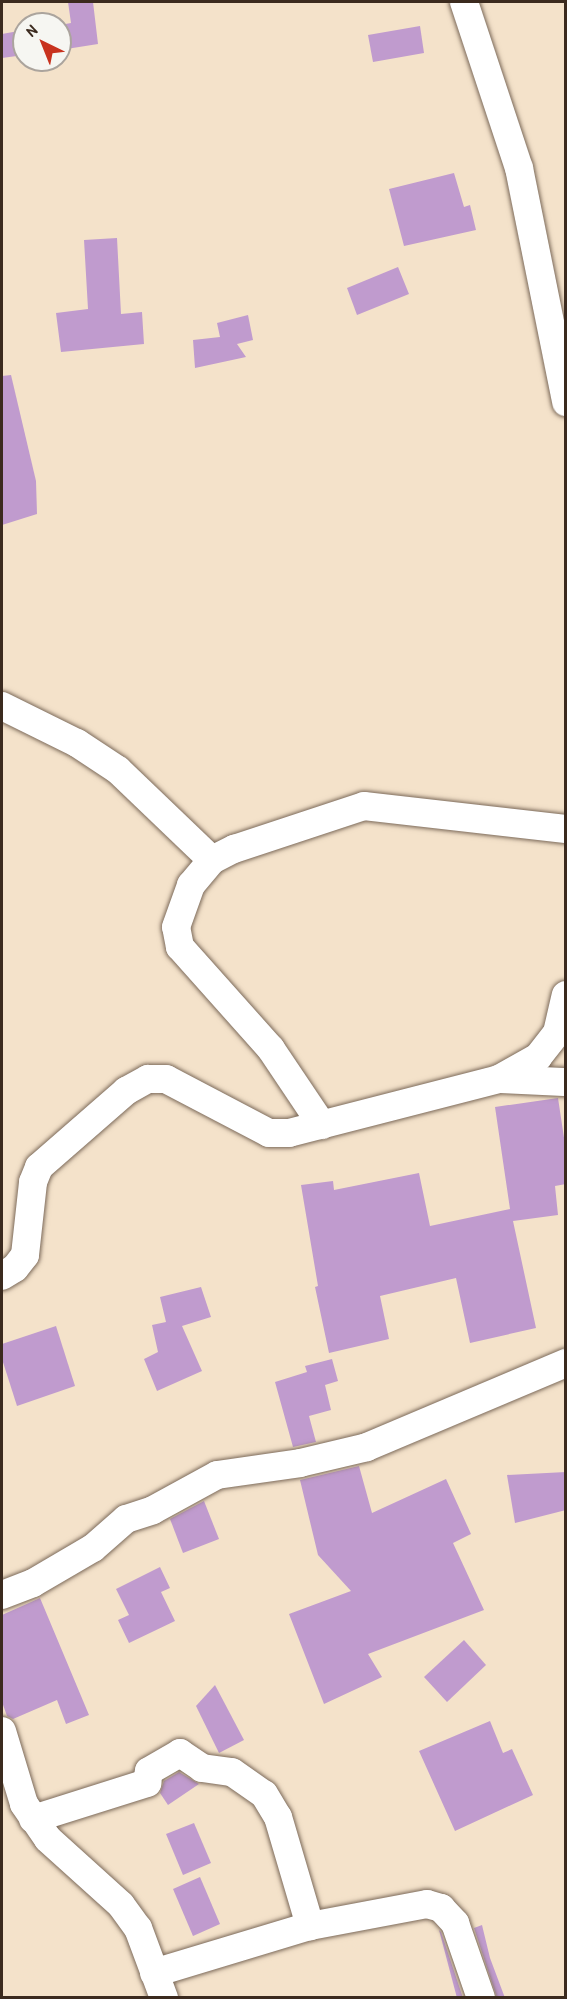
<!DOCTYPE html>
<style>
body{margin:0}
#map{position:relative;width:567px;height:1999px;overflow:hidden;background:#f4e2ca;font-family:"Patrick Hand",sans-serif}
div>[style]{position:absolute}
.building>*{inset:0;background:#c09bce}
.roads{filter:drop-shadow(0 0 2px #7c6a5a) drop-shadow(0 0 2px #7c6a5a)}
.street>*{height:28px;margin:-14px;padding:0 14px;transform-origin:14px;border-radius:14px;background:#fff}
span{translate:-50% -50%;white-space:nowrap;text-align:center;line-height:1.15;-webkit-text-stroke:6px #f6f6f2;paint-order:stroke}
.frame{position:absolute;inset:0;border:3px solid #3b2a1e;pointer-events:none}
.north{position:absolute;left:12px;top:12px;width:60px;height:60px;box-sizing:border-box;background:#f6f6f2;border:2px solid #aba49d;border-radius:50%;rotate:317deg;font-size:16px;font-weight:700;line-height:24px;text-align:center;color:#3b2a1e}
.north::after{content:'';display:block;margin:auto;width:21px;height:27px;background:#c8321e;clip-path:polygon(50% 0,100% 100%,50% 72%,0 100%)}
</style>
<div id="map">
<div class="building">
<i style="clip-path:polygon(68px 2px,93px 2px,98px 44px,60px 50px,60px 25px,71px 23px)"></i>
<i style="clip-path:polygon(420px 26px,424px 53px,373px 62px,368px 35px)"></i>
<i style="clip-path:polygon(24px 30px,24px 55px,2px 58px,2px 34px)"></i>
<i style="clip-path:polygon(454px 173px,464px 207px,470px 205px,476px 230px,404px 246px,389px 189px)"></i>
<i style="clip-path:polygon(117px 238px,121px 314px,142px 312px,144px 344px,61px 352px,56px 313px,88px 309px,84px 240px)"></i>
<i style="clip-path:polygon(398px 267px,409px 294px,357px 315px,347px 288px)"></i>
<i style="clip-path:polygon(248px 315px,253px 340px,237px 344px,246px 357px,195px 368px,193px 340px,220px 337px,217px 323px)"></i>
<i style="clip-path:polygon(11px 375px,36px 481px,37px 514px,2px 525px,2px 376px)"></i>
<i style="clip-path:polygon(558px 1098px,566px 1151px,566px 1184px,555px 1186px,558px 1215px,513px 1221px,536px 1328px,470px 1343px,456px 1278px,380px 1296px,389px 1339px,329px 1353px,315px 1287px,318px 1286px,301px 1185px,333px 1181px,334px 1190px,419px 1173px,430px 1226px,510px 1209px,495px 1107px)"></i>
<i style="clip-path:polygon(201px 1287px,211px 1317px,182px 1326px,202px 1371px,157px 1391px,144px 1359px,158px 1352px,152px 1325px,166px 1322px,160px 1297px)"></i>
<i style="clip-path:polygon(56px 1326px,75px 1386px,17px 1406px,2px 1359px,2px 1344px)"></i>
<i style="clip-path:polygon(332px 1359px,338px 1381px,325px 1385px,331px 1410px,309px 1416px,316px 1442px,293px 1447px,275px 1382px,307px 1372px,305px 1366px)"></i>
<i style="clip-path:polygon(359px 1466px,372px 1513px,446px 1479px,471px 1534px,453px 1543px,484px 1610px,368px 1654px,382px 1677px,324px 1704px,289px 1614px,351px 1591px,318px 1555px,300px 1480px)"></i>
<i style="clip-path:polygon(566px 1472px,566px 1510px,515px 1523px,507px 1475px)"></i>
<i style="clip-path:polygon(204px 1501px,219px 1539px,183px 1553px,170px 1519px)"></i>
<i style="clip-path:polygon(160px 1567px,170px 1588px,161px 1592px,175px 1621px,129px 1643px,118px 1620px,129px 1615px,116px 1589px)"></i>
<i style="clip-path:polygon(40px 1598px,89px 1715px,66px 1724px,57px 1700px,13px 1719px,7px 1716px,2px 1702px,2px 1615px)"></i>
<i style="clip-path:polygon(464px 1640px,486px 1665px,447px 1702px,424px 1677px)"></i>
<i style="clip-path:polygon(215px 1685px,244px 1740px,219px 1753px,196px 1706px)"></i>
<i style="clip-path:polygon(490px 1721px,503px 1753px,512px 1749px,533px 1795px,455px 1831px,419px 1751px)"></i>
<i style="clip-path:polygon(179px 1772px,199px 1784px,168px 1805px,160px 1793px,164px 1781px)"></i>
<i style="clip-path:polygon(194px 1823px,211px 1863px,183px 1875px,166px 1834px)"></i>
<i style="clip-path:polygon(200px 1877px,220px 1924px,193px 1936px,173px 1889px)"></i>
<i style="clip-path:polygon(482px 1925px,490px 1958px,505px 1998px,497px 1998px,474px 1928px)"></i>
<i style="clip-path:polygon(439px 1930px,441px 1932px,463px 1998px,457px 1998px)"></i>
</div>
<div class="roads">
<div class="street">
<i style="left:464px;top:2px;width:175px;rotate:71.7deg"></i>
<i style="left:519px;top:168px;width:239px;rotate:78.6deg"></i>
<i style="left:2px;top:706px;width:84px;rotate:26.3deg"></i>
<i style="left:77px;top:743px;width:49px;rotate:33.4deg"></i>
<i style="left:118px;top:770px;width:130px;rotate:43.8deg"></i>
<i style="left:499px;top:1079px;width:67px;rotate:2.6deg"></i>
<i style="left:322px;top:1125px;width:92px;rotate:-123.9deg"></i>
<i style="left:271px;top:1049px;width:137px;rotate:-131.7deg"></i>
<i style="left:180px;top:947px;width:20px;rotate:-101deg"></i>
<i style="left:176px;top:927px;width:45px;rotate:-70.3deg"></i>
<i style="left:191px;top:885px;width:33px;rotate:-50deg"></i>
<i style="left:212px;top:860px;width:25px;rotate:-27deg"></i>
<i style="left:234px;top:849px;width:137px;rotate:-18.3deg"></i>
<i style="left:364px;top:806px;width:203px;rotate:6.5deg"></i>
<i style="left:2px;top:1276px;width:15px;rotate:-32deg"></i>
<i style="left:15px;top:1268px;width:16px;rotate:-52deg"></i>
<i style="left:25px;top:1255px;width:73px;rotate:-83.7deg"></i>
<i style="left:33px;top:1182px;width:16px;rotate:-68deg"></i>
<i style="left:39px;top:1167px;width:116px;rotate:-41.1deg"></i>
<i style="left:126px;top:1091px;width:25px;rotate:-29deg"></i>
<i style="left:148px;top:1079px;width:18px"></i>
<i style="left:166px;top:1079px;width:116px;rotate:27.7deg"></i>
<i style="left:269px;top:1133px;width:20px"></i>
<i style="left:289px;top:1133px;width:217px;rotate:-14.4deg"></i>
<i style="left:499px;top:1079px;width:45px;rotate:-29.4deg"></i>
<i style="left:538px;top:1057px;width:31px;rotate:-52deg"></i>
<i style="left:557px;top:1033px;width:39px;rotate:-77deg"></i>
<i style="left:2px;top:1595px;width:33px;rotate:-21deg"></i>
<i style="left:33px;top:1583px;width:69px;rotate:-30.3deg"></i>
<i style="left:93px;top:1548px;width:44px;rotate:-41.3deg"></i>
<i style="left:126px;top:1519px;width:28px;rotate:-18deg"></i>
<i style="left:153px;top:1510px;width:73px;rotate:-28.7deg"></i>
<i style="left:217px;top:1475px;width:84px;rotate:-8.2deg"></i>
<i style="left:300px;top:1463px;width:69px;rotate:-13.4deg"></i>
<i style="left:367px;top:1447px;width:216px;rotate:-22.9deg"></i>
<i style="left:2px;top:1731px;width:76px;rotate:73.2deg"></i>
<i style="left:24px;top:1804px;width:42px;rotate:55.6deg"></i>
<i style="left:48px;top:1839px;width:98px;rotate:42.1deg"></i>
<i style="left:121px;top:1905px;width:29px;rotate:54deg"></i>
<i style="left:138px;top:1928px;width:75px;rotate:69.6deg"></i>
<i style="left:33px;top:1819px;width:120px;rotate:-17.5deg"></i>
<i style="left:147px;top:1783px;width:12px;rotate:-81deg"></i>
<i style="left:149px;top:1771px;width:36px;rotate:-30deg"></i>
<i style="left:180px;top:1753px;width:27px;rotate:34deg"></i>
<i style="left:202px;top:1768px;width:30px;rotate:8deg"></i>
<i style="left:232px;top:1772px;width:39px;rotate:35deg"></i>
<i style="left:264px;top:1794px;width:27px;rotate:59deg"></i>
<i style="left:278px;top:1817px;width:114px;rotate:73.6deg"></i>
<i style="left:154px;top:1973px;width:163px;rotate:-16.8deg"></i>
<i style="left:310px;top:1926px;width:119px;rotate:-10.6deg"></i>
<i style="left:427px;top:1904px;width:15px;rotate:16deg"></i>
<i style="left:441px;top:1908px;width:21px;rotate:47deg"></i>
<i style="left:455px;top:1923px;width:79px;rotate:70.9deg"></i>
</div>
</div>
<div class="frame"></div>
<div class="north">N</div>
</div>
